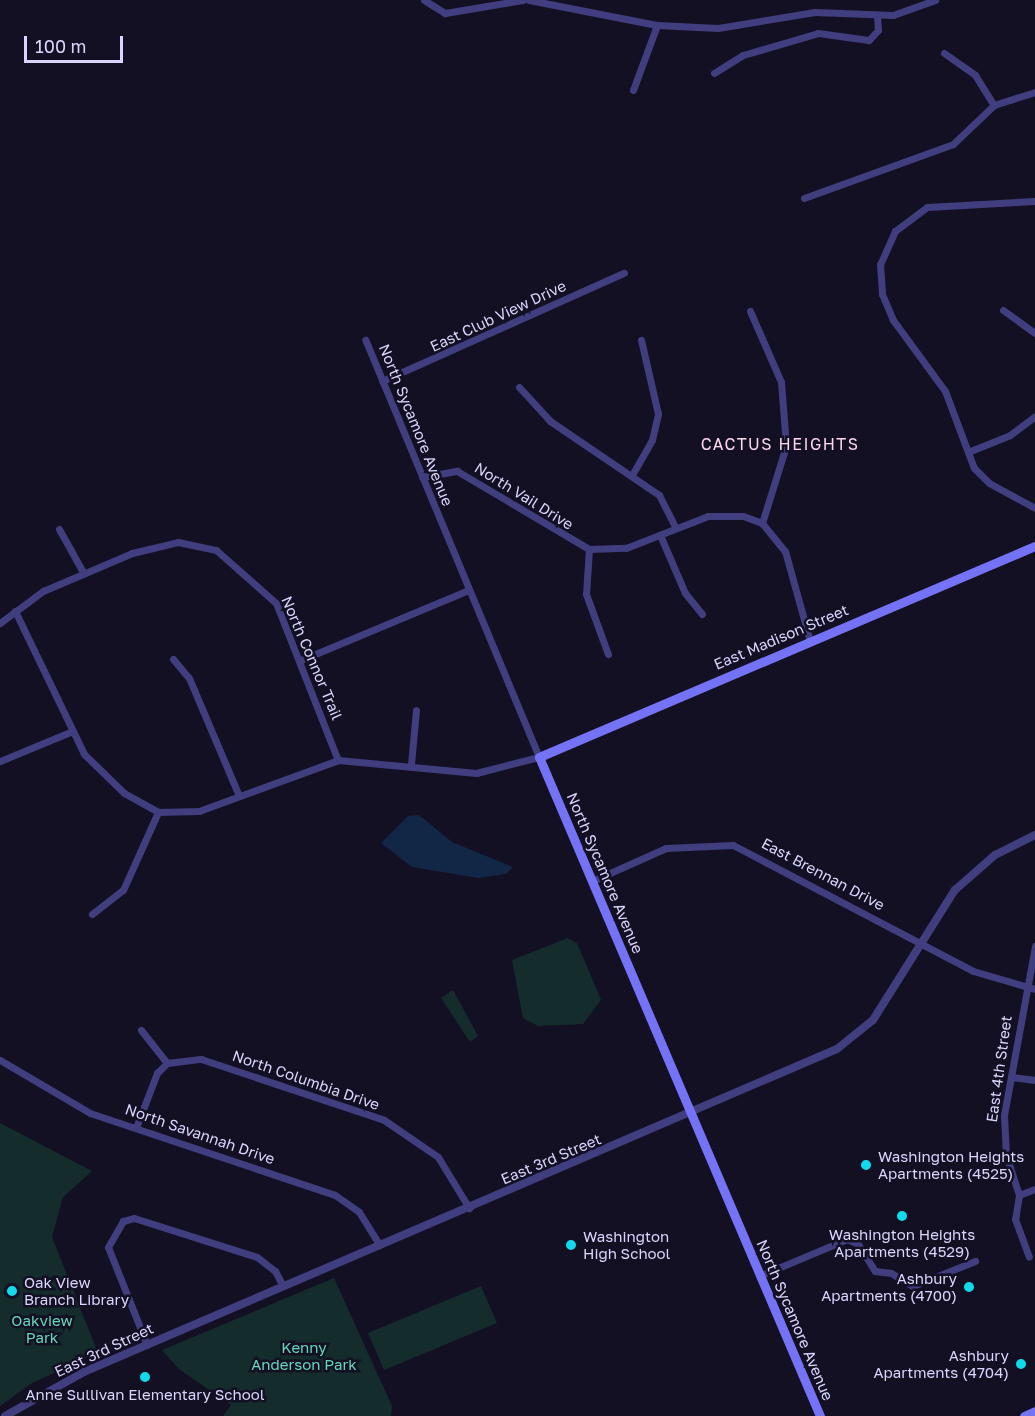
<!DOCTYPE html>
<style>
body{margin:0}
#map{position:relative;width:1035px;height:1416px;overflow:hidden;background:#131023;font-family:"Golos Text",sans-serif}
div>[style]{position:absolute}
.green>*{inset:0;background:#142d2c}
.water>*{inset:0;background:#122646}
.minor>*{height:7px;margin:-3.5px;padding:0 3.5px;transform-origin:3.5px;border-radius:3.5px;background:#403e7f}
.tertiary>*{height:8px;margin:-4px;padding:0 4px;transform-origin:4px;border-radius:4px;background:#403e7f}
.secondary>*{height:9px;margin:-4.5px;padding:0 4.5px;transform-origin:4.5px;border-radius:4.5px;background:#7573f5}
.dots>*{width:16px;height:16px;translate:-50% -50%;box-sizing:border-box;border:3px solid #131023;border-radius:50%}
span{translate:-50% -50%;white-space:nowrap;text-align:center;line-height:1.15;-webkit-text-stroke:5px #131023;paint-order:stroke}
.street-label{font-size:15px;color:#d9d5fc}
.poi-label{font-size:15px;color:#d9d5fc}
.left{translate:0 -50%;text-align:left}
.right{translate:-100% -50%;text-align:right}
.park-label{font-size:15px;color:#66d7b9}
.neighbourhood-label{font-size:16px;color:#fcd7ef;letter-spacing:1.5px}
.scale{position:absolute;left:24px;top:36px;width:99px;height:27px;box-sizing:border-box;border:3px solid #d9d5fc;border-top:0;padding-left:8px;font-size:18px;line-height:21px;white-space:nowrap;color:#d9d5fc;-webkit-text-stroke:4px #131023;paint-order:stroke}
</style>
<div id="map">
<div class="green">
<i style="clip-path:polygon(568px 938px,577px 943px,601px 1000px,583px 1024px,538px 1026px,523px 1018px,512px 960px)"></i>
<i style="clip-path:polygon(453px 990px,478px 1036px,470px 1042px,441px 998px)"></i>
<i style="clip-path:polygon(0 1123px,92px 1171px,63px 1197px,52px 1237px,98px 1353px,32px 1383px,0 1406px)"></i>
<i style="clip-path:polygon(334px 1278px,392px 1406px,391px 1416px,223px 1416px,231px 1405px,179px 1369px,162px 1350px)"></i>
<i style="clip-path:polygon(481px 1286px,497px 1323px,384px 1370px,368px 1333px)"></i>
</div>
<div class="water">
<i style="clip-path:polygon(419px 815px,452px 842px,513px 867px,506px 874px,478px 878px,412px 867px,381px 843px,408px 816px)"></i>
</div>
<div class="minor">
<i style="left:424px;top:0;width:25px;rotate:32deg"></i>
<i style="left:445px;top:13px;width:79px;rotate:-9.5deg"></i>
<i style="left:529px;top:0;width:130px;rotate:11.1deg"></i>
<i style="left:657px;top:25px;width:61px;rotate:2.8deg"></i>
<i style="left:718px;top:28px;width:98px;rotate:-9.4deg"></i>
<i style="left:815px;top:12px;width:78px;rotate:2.2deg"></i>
<i style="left:893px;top:15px;width:45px;rotate:-19.7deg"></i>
<i style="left:944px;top:53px;width:38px;rotate:35deg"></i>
<i style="left:975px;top:75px;width:36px;rotate:58deg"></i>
<i style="left:714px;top:73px;width:34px;rotate:-32deg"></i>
<i style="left:743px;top:55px;width:78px;rotate:-16.3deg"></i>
<i style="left:818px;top:33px;width:51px;rotate:7.8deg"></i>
<i style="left:869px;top:40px;width:13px;rotate:-48deg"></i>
<i style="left:878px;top:30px;width:13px;rotate:-94deg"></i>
<i style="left:633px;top:90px;width:69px;rotate:-69.7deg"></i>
<i style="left:804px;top:198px;width:158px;rotate:-19.9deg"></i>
<i style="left:953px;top:144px;width:57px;rotate:-43.6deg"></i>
<i style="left:994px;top:105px;width:43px;rotate:-17.6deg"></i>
<i style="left:1035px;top:201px;width:108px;rotate:176.8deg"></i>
<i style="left:927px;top:207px;width:40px;rotate:143deg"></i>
<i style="left:895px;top:231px;width:36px;rotate:114deg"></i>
<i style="left:880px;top:264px;width:30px;rotate:86deg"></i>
<i style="left:882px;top:294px;width:28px;rotate:67deg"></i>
<i style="left:893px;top:320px;width:88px;rotate:53.8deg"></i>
<i style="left:945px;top:391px;width:82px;rotate:69.4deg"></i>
<i style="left:974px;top:468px;width:21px;rotate:45deg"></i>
<i style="left:989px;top:483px;width:52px;rotate:28.5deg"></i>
<i style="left:1003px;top:310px;width:39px;rotate:36deg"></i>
<i style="left:750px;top:311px;width:77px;rotate:66.4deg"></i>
<i style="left:781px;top:382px;width:64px;rotate:85.5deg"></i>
<i style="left:786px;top:446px;width:81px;rotate:107.3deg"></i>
<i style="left:382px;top:381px;width:265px;rotate:-24.1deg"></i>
<i style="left:519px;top:387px;width:46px;rotate:47.6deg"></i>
<i style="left:550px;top:421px;width:132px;rotate:34.2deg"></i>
<i style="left:659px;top:495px;width:37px;rotate:63deg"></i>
<i style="left:968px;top:452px;width:45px;rotate:-22deg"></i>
<i style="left:1010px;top:435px;width:31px;rotate:-37deg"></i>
<i style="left:632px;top:475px;width:40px;rotate:-60.3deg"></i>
<i style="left:652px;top:440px;width:27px;rotate:-77deg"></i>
<i style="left:658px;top:414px;width:76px;rotate:-102.9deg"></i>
<i style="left:422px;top:477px;width:36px;rotate:-10deg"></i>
<i style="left:457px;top:471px;width:153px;rotate:30.6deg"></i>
<i style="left:589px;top:549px;width:37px;rotate:-2deg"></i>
<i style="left:626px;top:548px;width:88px;rotate:-21.3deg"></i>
<i style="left:708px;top:516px;width:35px"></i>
<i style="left:743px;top:516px;width:20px;rotate:20deg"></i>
<i style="left:762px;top:523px;width:36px;rotate:51deg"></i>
<i style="left:785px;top:551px;width:93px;rotate:74.5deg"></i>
<i style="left:59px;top:529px;width:51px;rotate:60.9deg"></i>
<i style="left:660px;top:535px;width:63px;rotate:66.7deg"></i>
<i style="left:685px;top:593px;width:27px;rotate:51deg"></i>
<i style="left:589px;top:549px;width:45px;rotate:93.8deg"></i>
<i style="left:586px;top:594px;width:64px;rotate:69.9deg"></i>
<i style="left:15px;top:611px;width:159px;rotate:64.2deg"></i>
<i style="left:84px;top:754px;width:56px;rotate:44.3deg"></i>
<i style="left:124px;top:793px;width:39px;rotate:29deg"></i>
<i style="left:158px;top:812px;width:41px;rotate:-1.4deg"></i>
<i style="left:199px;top:811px;width:148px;rotate:-20.1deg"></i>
<i style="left:338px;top:760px;width:139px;rotate:5.4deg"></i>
<i style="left:476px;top:773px;width:65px;rotate:-14.3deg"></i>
<i style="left:539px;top:757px;width:452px;rotate:-112.6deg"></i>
<i style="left:0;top:623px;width:54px;rotate:-36.7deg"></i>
<i style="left:43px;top:591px;width:97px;rotate:-23.1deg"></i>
<i style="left:132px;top:553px;width:47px;rotate:-13.4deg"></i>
<i style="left:178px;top:542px;width:39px;rotate:12deg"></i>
<i style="left:216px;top:550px;width:80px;rotate:41.5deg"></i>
<i style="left:276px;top:603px;width:169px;rotate:68.5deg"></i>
<i style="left:173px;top:659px;width:25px;rotate:50deg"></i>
<i style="left:189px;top:678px;width:128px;rotate:67deg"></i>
<i style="left:301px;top:660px;width:181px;rotate:-22.7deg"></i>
<i style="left:0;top:761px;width:76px;rotate:-22.5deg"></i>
<i style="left:411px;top:764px;width:54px;rotate:-84.7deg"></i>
<i style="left:592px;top:881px;width:81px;rotate:-24deg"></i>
<i style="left:666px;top:848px;width:67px;rotate:-2.6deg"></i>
<i style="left:733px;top:845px;width:271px;rotate:27.7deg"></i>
<i style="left:973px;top:971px;width:65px;rotate:16.2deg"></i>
<i style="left:92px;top:914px;width:39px;rotate:-38deg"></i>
<i style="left:123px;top:890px;width:85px;rotate:-65.8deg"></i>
<i style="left:141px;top:1030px;width:42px;rotate:51.8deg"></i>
<i style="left:0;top:1060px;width:104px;rotate:30.5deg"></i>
<i style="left:90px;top:1113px;width:258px;rotate:18.5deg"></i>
<i style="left:335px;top:1195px;width:29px;rotate:35deg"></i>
<i style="left:359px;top:1212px;width:39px;rotate:58deg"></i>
<i style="left:1011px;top:1077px;width:24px;rotate:7deg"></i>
<i style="left:137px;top:1125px;width:56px;rotate:-69deg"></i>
<i style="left:157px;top:1073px;width:14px;rotate:-45deg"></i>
<i style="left:167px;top:1063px;width:34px;rotate:-7deg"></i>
<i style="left:201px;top:1059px;width:193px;rotate:18.4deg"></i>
<i style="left:384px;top:1120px;width:65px;rotate:34.4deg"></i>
<i style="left:438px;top:1157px;width:60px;rotate:58.7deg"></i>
<i style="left:1019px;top:1195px;width:42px;rotate:-108deg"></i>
<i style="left:1006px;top:1155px;width:40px;rotate:-92.9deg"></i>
<i style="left:1004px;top:1115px;width:172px;rotate:-79.6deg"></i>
<i style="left:1019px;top:1195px;width:24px;rotate:99deg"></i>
<i style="left:1015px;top:1219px;width:40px;rotate:69.8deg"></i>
<i style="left:1019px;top:1195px;width:17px;rotate:-21deg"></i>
<i style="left:759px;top:1276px;width:95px;rotate:-22.8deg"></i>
<i style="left:847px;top:1239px;width:12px;rotate:24deg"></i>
<i style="left:858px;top:1244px;width:32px;rotate:58deg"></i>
<i style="left:875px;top:1271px;width:16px;rotate:7deg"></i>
<i style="left:891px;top:1273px;width:26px;rotate:31deg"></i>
<i style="left:913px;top:1286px;width:67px;rotate:-22deg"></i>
<i style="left:147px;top:1345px;width:105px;rotate:-111.7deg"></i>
<i style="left:108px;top:1247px;width:30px;rotate:-60deg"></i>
<i style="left:123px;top:1221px;width:11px;rotate:-15deg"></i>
<i style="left:134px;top:1218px;width:129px;rotate:17.6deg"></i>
<i style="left:257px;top:1257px;width:23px;rotate:38deg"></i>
<i style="left:275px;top:1271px;width:17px;rotate:62deg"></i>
</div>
<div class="tertiary">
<i style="left:5px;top:1416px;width:93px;rotate:-29.1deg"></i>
<i style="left:86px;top:1371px;width:817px;rotate:-23.21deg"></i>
<i style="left:837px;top:1049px;width:46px;rotate:-38.9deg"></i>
<i style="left:873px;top:1020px;width:154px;rotate:-57.8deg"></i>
<i style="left:955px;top:890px;width:53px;rotate:-41.2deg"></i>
<i style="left:995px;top:855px;width:45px;rotate:-26.6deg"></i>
</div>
<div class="secondary">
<i style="left:820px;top:1416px;width:716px;rotate:-113.09deg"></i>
<i style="left:539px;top:757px;width:539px;rotate:-23.05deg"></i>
<i style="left:1024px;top:1416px;width:12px;rotate:-24deg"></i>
</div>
<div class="dots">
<i style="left:866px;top:1165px;background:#11daed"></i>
<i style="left:902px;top:1216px;background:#11daed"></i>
<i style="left:571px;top:1245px;background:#11daed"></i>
<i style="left:969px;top:1287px;background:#11daed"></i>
<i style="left:12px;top:1291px;background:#11daed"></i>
<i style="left:1021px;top:1364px;background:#11daed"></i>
<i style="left:145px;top:1377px;background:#11daed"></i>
</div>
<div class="street-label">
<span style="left:498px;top:316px;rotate:-25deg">East Club View Drive</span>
<span style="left:416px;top:425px;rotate:68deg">North Sycamore Avenue</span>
<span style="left:524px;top:496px;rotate:32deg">North Vail Drive</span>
<span style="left:781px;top:637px;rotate:-23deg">East Madison Street</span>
<span style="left:312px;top:658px;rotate:67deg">North Connor Trail</span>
<span style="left:605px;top:873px;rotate:67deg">North Sycamore Avenue</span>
<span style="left:823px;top:874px;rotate:28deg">East Brennan Drive</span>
<span style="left:999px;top:1069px;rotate:-82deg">East 4th Street</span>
<span style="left:306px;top:1080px;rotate:19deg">North Columbia Drive</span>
<span style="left:200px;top:1134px;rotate:19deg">North Savannah Drive</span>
<span style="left:551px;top:1159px;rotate:-23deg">East 3rd Street</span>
<span style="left:795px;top:1320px;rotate:67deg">North Sycamore Avenue</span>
<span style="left:104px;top:1350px;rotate:-25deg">East 3rd Street</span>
</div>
<div class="poi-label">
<span class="left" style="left:878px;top:1165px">Washington Heights<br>Apartments (4525)</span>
<span style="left:902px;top:1243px">Washington Heights<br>Apartments (4529)</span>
<span class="left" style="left:583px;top:1245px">Washington<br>High School</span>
<span class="right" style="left:957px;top:1287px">Ashbury<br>Apartments (4700)</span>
<span class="left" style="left:24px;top:1291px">Oak View<br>Branch Library</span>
<span class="right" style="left:1009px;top:1364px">Ashbury<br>Apartments (4704)</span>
<span style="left:145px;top:1395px">Anne Sullivan Elementary School</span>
</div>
<div class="park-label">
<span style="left:42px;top:1329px">Oakview<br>Park</span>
<span style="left:304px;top:1356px">Kenny<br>Anderson Park</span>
</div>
<div class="neighbourhood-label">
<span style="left:780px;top:444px">CACTUS HEIGHTS</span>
</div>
<div class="scale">100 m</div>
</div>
